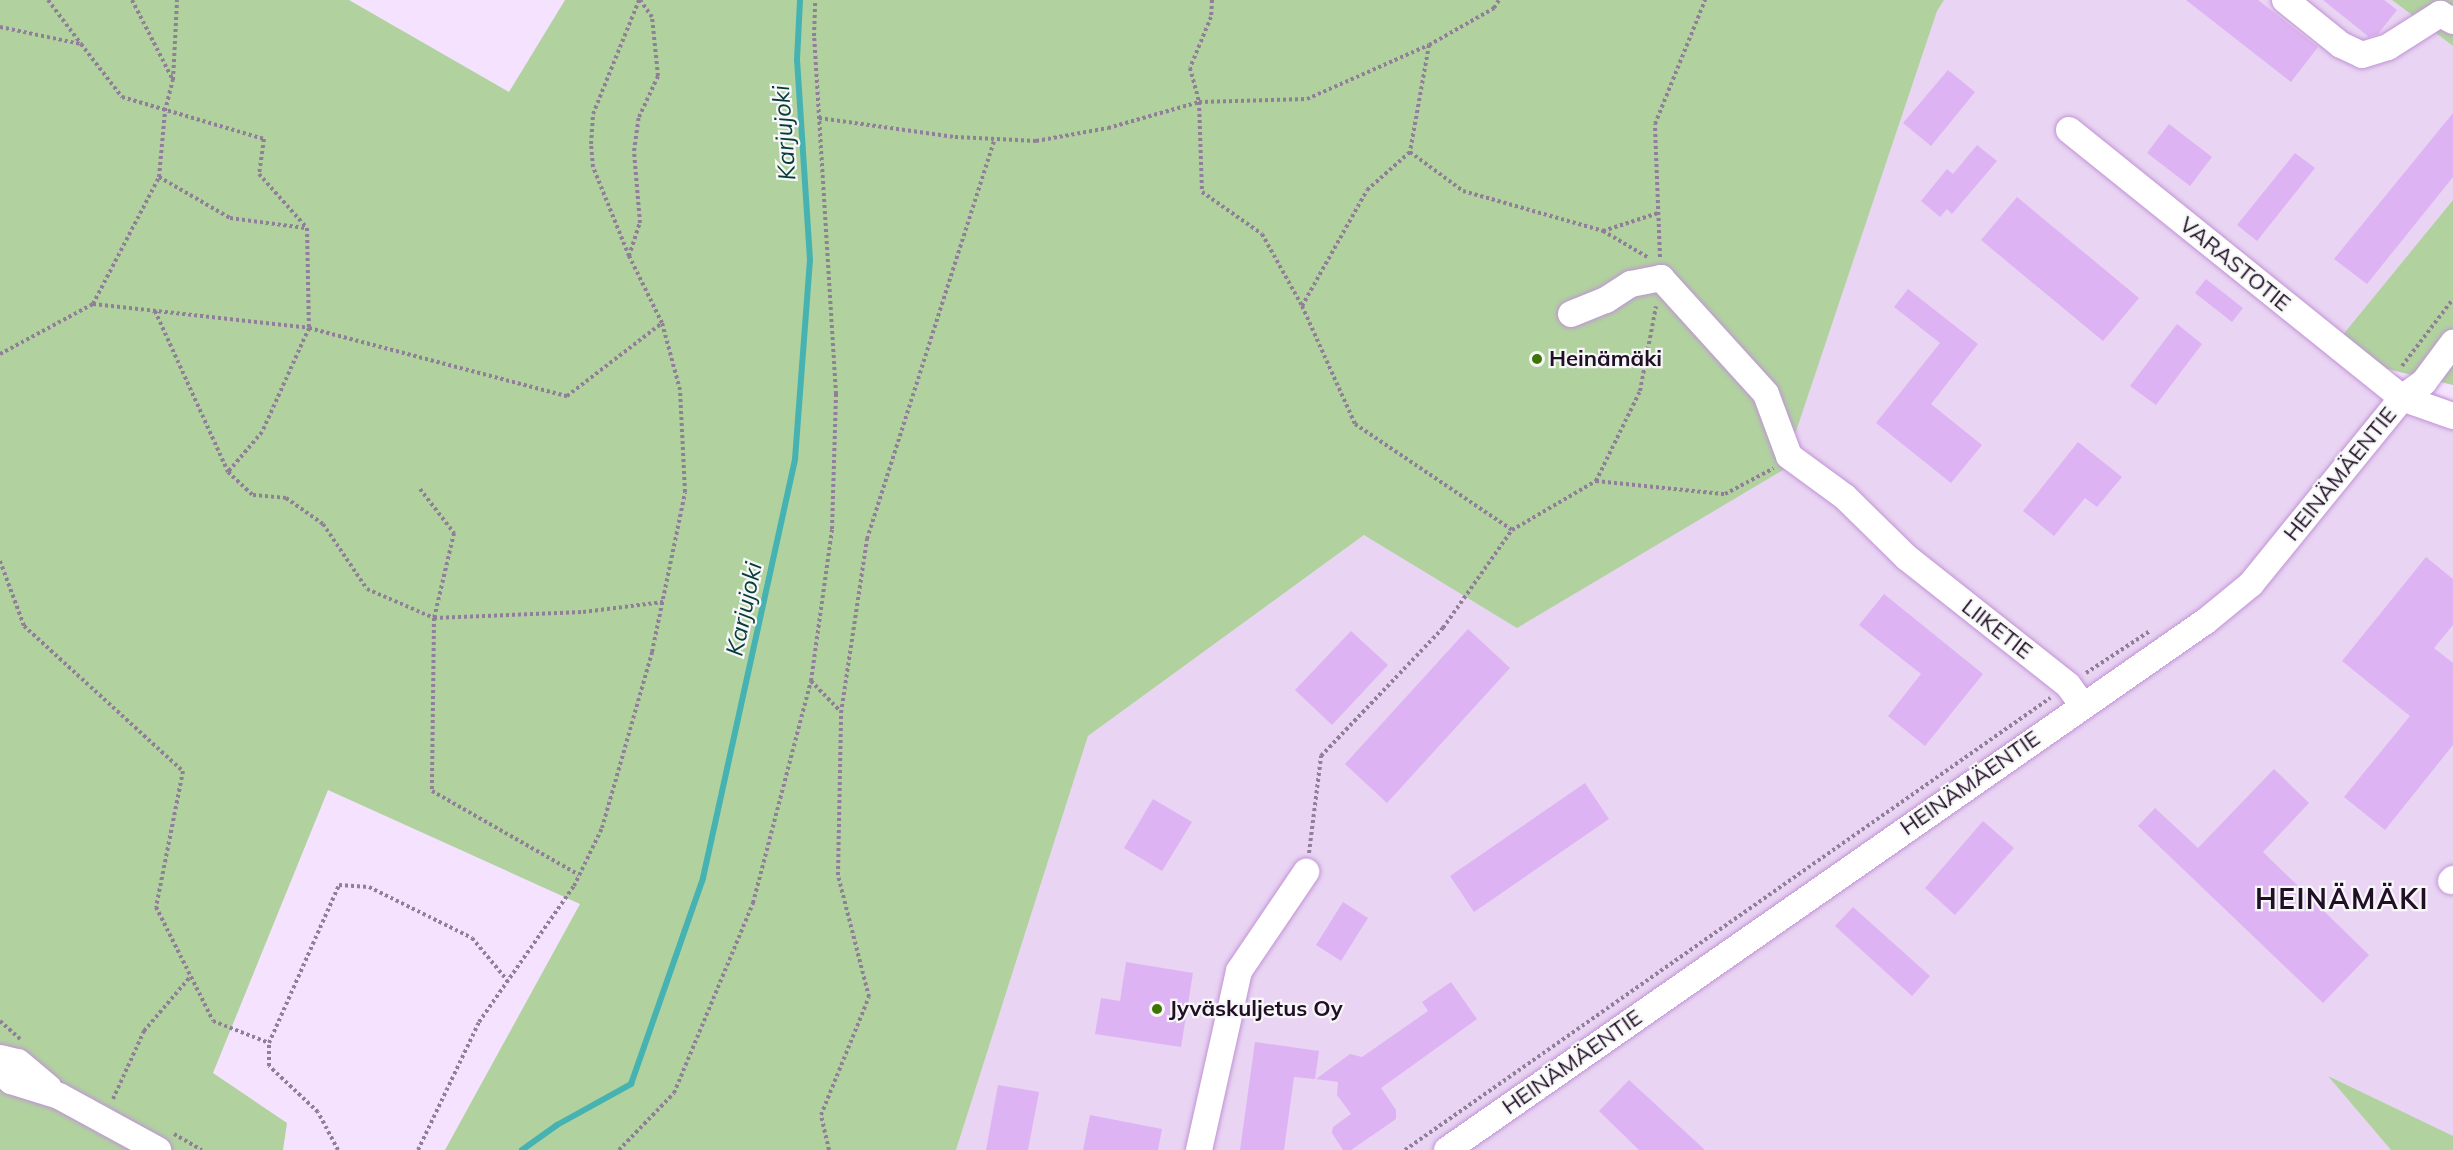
<!DOCTYPE html>
<meta charset="utf-8">
<style>
body{margin:0}
#map{position:relative;width:2453px;height:1150px;overflow:hidden;background:#f5e2fe;font-family:Mulish,sans-serif}
div>[style]{position:absolute}
.built>*{inset:0;background:#e9d4f3}
.green>*{inset:0;background:#b1d29f}
.stream>*{height:6px;margin:-3px;padding:0 3px;transform-origin:3px;border-radius:3px;background:#46b3b2}
.building>*{inset:0;background:#deb3f3}
.path>*{height:4px;margin-top:-2px;transform-origin:0;background:repeating-linear-gradient(90deg,#917e99 0 3px,transparent 0 6px)}
.roads{filter:drop-shadow(0 0 2px #c193d6) drop-shadow(0 0 2px #c193d6)}
.minor>*{height:26px;margin:-13px;padding:0 13px;transform-origin:13px;border-radius:13px;background:#fff}
.dots>*{width:16px;height:16px;translate:-50% -50%;box-sizing:border-box;border:3px solid #f7f7f7;border-radius:50%}
span{translate:-50% -50%;white-space:nowrap;text-align:center;line-height:1.15;-webkit-text-stroke:4.5px #f7f7f7;paint-order:stroke}
.street-label{font-size:22px;color:#210f28}
.poi-label{font-size:22px;color:#210f28;font-weight:700}
.left{translate:0 -50%;text-align:left}
.water-label{font-size:24px;color:#063b3b;font-style:italic}
.district-label{font-size:28px;color:#210f28;font-weight:700;letter-spacing:1.5px}
</style>
<div id="map">
<div class="built">
<i style="clip-path:polygon(1944px 0,2392px 0,2453px 46px,2453px 200px,2341px 337px,2383px 368px,2453px 401px,2453px 1150px,956px 1150px,1088px 736px,1364px 535px)"></i>
</div>
<div class="green">
<i style="clip-path:polygon(0 0,349px 0,509px 92px,565px 0,1944px 0,1937px 11px,1783px 470px,1517px 628px,1364px 535px,1088px 736px,956px 1150px,445px 1150px,580px 904px,328px 790px,213px 1073px,287px 1123px,283px 1150px,0 1150px)"></i>
<i style="clip-path:polygon(2392px 0,2453px 0,2453px 46px)"></i>
<i style="clip-path:polygon(2453px 200px,2453px 385px,2383px 368px,2341px 337px)"></i>
<i style="clip-path:polygon(2328px 1076px,2453px 1136px,2453px 1150px,2391px 1150px)"></i>
</div>
<div class="stream">
<i style="left:522px;top:1150px;width:43px;rotate:-35.5deg"></i>
<i style="left:557px;top:1125px;width:85px;rotate:-29deg"></i>
<i style="left:631px;top:1084px;width:218px;rotate:-70.7deg"></i>
<i style="left:703px;top:878px;width:429px;rotate:-77.6deg"></i>
<i style="left:795px;top:459px;width:200px;rotate:-85.7deg"></i>
<i style="left:810px;top:260px;width:200px;rotate:-93.7deg"></i>
<i style="left:797px;top:60px;width:60px;rotate:-87.1deg"></i>
</div>
<div class="building">
<i style="clip-path:polygon(2186px 0,2258px 0,2318px 47px,2291px 82px)"></i>
<i style="clip-path:polygon(2323px 0,2384px 0,2397px 10px,2378px 34px,2369px 37px)"></i>
<i style="clip-path:polygon(1948px 70px,1975px 92px,1931px 146px,1903px 123px)"></i>
<i style="clip-path:polygon(2453px 113px,2453px 177px,2367px 284px,2334px 259px)"></i>
<i style="clip-path:polygon(2169px 124px,2212px 157px,2190px 186px,2147px 153px)"></i>
<i style="clip-path:polygon(1977px 145px,1997px 161px,1952px 214px,1947px 209px,1940px 217px,1921px 201px,1947px 169px,1953px 174px)"></i>
<i style="clip-path:polygon(2295px 153px,2315px 168px,2257px 241px,2237px 225px)"></i>
<i style="clip-path:polygon(2017px 197px,2139px 298px,2103px 341px,1981px 240px)"></i>
<i style="clip-path:polygon(2206px 279px,2243px 308px,2232px 322px,2195px 293px)"></i>
<i style="clip-path:polygon(1908px 289px,1978px 344px,1931px 404px,1982px 445px,1951px 483px,1876px 423px,1940px 343px,1894px 307px)"></i>
<i style="clip-path:polygon(2177px 324px,2202px 344px,2156px 405px,2130px 386px)"></i>
<i style="clip-path:polygon(2078px 442px,2122px 477px,2097px 507px,2085px 498px,2054px 536px,2023px 511px)"></i>
<i style="clip-path:polygon(2426px 557px,2453px 579px,2453px 625px,2434px 648px,2453px 663px,2453px 745px,2385px 830px,2344px 797px,2410px 716px,2342px 661px)"></i>
<i style="clip-path:polygon(1884px 594px,1983px 674px,1925px 746px,1888px 716px,1921px 674px,1859px 625px)"></i>
<i style="clip-path:polygon(1468px 629px,1510px 668px,1387px 803px,1345px 764px)"></i>
<i style="clip-path:polygon(1351px 631px,1388px 665px,1332px 725px,1295px 690px)"></i>
<i style="clip-path:polygon(2274px 769px,2309px 803px,2263px 852px,2369px 955px,2323px 1003px,2138px 826px,2155px 808px,2198px 848px)"></i>
<i style="clip-path:polygon(1585px 783px,1609px 819px,1474px 912px,1450px 876px)"></i>
<i style="clip-path:polygon(1153px 799px,1192px 822px,1162px 871px,1124px 848px)"></i>
<i style="clip-path:polygon(1983px 821px,2014px 848px,1955px 915px,1925px 888px)"></i>
<i style="clip-path:polygon(1343px 902px,1368px 918px,1341px 961px,1316px 945px)"></i>
<i style="clip-path:polygon(1853px 907px,1930px 976px,1912px 996px,1835px 926px)"></i>
<i style="clip-path:polygon(1126px 962px,1193px 973px,1181px 1047px,1095px 1034px,1101px 998px,1120px 1001px)"></i>
<i style="clip-path:polygon(1451px 982px,1477px 1019px,1381px 1088px,1396px 1110px,1396px 1119px,1351px 1150px,1343px 1150px,1332px 1133px,1333px 1127px,1351px 1114px,1337px 1095px,1338px 1082px,1316px 1079px,1350px 1054px,1362px 1057px,1428px 1011px,1422px 1002px)"></i>
<i style="clip-path:polygon(1255px 1042px,1319px 1051px,1315px 1079px,1294px 1077px,1284px 1150px,1240px 1150px)"></i>
<i style="clip-path:polygon(1629px 1080px,1705px 1150px,1639px 1150px,1599px 1111px)"></i>
<i style="clip-path:polygon(998px 1085px,1039px 1092px,1028px 1150px,986px 1150px)"></i>
<i style="clip-path:polygon(1090px 1115px,1162px 1129px,1158px 1150px,1083px 1150px)"></i>
</div>
<div class="path">
<i style="left:48px;top:0;width:55px;rotate:53.1deg"></i>
<i style="left:132px;top:0;width:90px;rotate:62.9deg"></i>
<i style="left:1212px;top:0;width:17px;rotate:93deg"></i>
<i style="left:1211px;top:17px;width:55px;rotate:112.4deg"></i>
<i style="left:1190px;top:68px;width:35px;rotate:75deg"></i>
<i style="left:1199px;top:102px;width:90px;rotate:88.1deg"></i>
<i style="left:1202px;top:192px;width:73px;rotate:35deg"></i>
<i style="left:1262px;top:234px;width:82px;rotate:60.9deg"></i>
<i style="left:1302px;top:306px;width:129px;rotate:65.8deg"></i>
<i style="left:1355px;top:424px;width:189px;rotate:34deg"></i>
<i style="left:0;top:27px;width:83px;rotate:11.9deg"></i>
<i style="left:81px;top:44px;width:67px;rotate:52.3deg"></i>
<i style="left:122px;top:97px;width:148px;rotate:16.5deg"></i>
<i style="left:264px;top:139px;width:35px;rotate:98deg"></i>
<i style="left:259px;top:174px;width:72px;rotate:48.4deg"></i>
<i style="left:307px;top:228px;width:100px;rotate:88.9deg"></i>
<i style="left:309px;top:328px;width:114px;rotate:114.3deg"></i>
<i style="left:262px;top:432px;width:52px;rotate:130.4deg"></i>
<i style="left:228px;top:472px;width:34px;rotate:43deg"></i>
<i style="left:253px;top:495px;width:33px;rotate:5deg"></i>
<i style="left:286px;top:498px;width:45px;rotate:35.1deg"></i>
<i style="left:323px;top:524px;width:78px;rotate:55.9deg"></i>
<i style="left:367px;top:589px;width:73px;rotate:23.4deg"></i>
<i style="left:434px;top:618px;width:149px;rotate:-2.3deg"></i>
<i style="left:583px;top:612px;width:81px;rotate:-7.1deg"></i>
<i style="left:1429px;top:45px;width:109px;rotate:100.1deg"></i>
<i style="left:1410px;top:152px;width:66px;rotate:36.3deg"></i>
<i style="left:1463px;top:191px;width:146px;rotate:15.9deg"></i>
<i style="left:1603px;top:231px;width:58px;rotate:-18.1deg"></i>
<i style="left:819px;top:118px;width:137px;rotate:8deg"></i>
<i style="left:955px;top:137px;width:81px;rotate:2.8deg"></i>
<i style="left:1036px;top:141px;width:73px;rotate:-10.2deg"></i>
<i style="left:1108px;top:128px;width:95px;rotate:-15.9deg"></i>
<i style="left:1199px;top:102px;width:108px;rotate:-1.6deg"></i>
<i style="left:1307px;top:99px;width:133px;rotate:-23.9deg"></i>
<i style="left:1429px;top:45px;width:75px;rotate:-29.6deg"></i>
<i style="left:1494px;top:8px;width:9px;rotate:-58deg"></i>
<i style="left:159px;top:177px;width:82px;rotate:30deg"></i>
<i style="left:230px;top:218px;width:76px;rotate:7.6deg"></i>
<i style="left:1603px;top:231px;width:53px;rotate:30.4deg"></i>
<i style="left:629px;top:256px;width:35px;rotate:-72deg"></i>
<i style="left:640px;top:223px;width:72px;rotate:-94.8deg"></i>
<i style="left:634px;top:151px;width:34px;rotate:-82deg"></i>
<i style="left:639px;top:117px;width:45px;rotate:-65.1deg"></i>
<i style="left:658px;top:76px;width:59px;rotate:-95.8deg"></i>
<i style="left:652px;top:17px;width:21px;rotate:-125deg"></i>
<i style="left:1660px;top:257px;width:133px;rotate:-92.2deg"></i>
<i style="left:1655px;top:124px;width:134px;rotate:-68deg"></i>
<i style="left:93px;top:304px;width:217px;rotate:6.3deg"></i>
<i style="left:309px;top:328px;width:267px;rotate:14.8deg"></i>
<i style="left:567px;top:396px;width:120px;rotate:-37.5deg"></i>
<i style="left:1302px;top:306px;width:133px;rotate:-60.7deg"></i>
<i style="left:1367px;top:190px;width:57px;rotate:-41.5deg"></i>
<i style="left:155px;top:311px;width:177px;rotate:65.6deg"></i>
<i style="left:0;top:354px;width:106px;rotate:-28.3deg"></i>
<i style="left:93px;top:304px;width:143px;rotate:-62.5deg"></i>
<i style="left:159px;top:177px;width:66px;rotate:-84.8deg"></i>
<i style="left:165px;top:111px;width:32px;rotate:-76deg"></i>
<i style="left:173px;top:80px;width:80px;rotate:-87.1deg"></i>
<i style="left:2402px;top:366px;width:84px;rotate:-52.7deg"></i>
<i style="left:1596px;top:481px;width:130px;rotate:5.8deg"></i>
<i style="left:1725px;top:494px;width:55px;rotate:-28deg"></i>
<i style="left:420px;top:489px;width:56px;rotate:52.3deg"></i>
<i style="left:454px;top:533px;width:87px;rotate:103.2deg"></i>
<i style="left:434px;top:618px;width:173px;rotate:90.7deg"></i>
<i style="left:432px;top:791px;width:169px;rotate:29.7deg"></i>
<i style="left:0;top:561px;width:69px;rotate:69.7deg"></i>
<i style="left:24px;top:626px;width:215px;rotate:42.4deg"></i>
<i style="left:183px;top:771px;width:139px;rotate:101.2deg"></i>
<i style="left:156px;top:907px;width:127px;rotate:63.4deg"></i>
<i style="left:213px;top:1021px;width:60px;rotate:21.4deg"></i>
<i style="left:2086px;top:673px;width:77px;rotate:-33.3deg"></i>
<i style="left:811px;top:681px;width:43px;rotate:45.9deg"></i>
<i style="left:1309px;top:853px;width:98px;rotate:-82.9deg"></i>
<i style="left:1321px;top:756px;width:177px;rotate:-46.4deg"></i>
<i style="left:1443px;top:628px;width:120px;rotate:-54.9deg"></i>
<i style="left:1512px;top:530px;width:97px;rotate:-30.3deg"></i>
<i style="left:1596px;top:481px;width:100px;rotate:-63.9deg"></i>
<i style="left:1640px;top:391px;width:86px;rotate:-79.3deg"></i>
<i style="left:0;top:1021px;width:27px;rotate:42deg"></i>
<i style="left:113px;top:1099px;width:75px;rotate:-65.5deg"></i>
<i style="left:144px;top:1031px;width:71px;rotate:-49.6deg"></i>
<i style="left:174px;top:1134px;width:32px;rotate:30deg"></i>
<i style="left:338px;top:1150px;width:43px;rotate:-117.8deg"></i>
<i style="left:318px;top:1112px;width:67px;rotate:-136.8deg"></i>
<i style="left:269px;top:1066px;width:23px;rotate:-90deg"></i>
<i style="left:269px;top:1043px;width:173px;rotate:-66.1deg"></i>
<i style="left:339px;top:885px;width:30px;rotate:4deg"></i>
<i style="left:369px;top:887px;width:115px;rotate:26.3deg"></i>
<i style="left:472px;top:938px;width:55px;rotate:50.2deg"></i>
<i style="left:418px;top:1150px;width:142px;rotate:-64.5deg"></i>
<i style="left:479px;top:1022px;width:166px;rotate:-55.1deg"></i>
<i style="left:574px;top:886px;width:64px;rotate:-64.2deg"></i>
<i style="left:602px;top:828px;width:183px;rotate:-74.1deg"></i>
<i style="left:652px;top:652px;width:163px;rotate:-78.3deg"></i>
<i style="left:685px;top:492px;width:102px;rotate:-92.8deg"></i>
<i style="left:680px;top:390px;width:69px;rotate:-105deg"></i>
<i style="left:662px;top:323px;width:75px;rotate:-116.2deg"></i>
<i style="left:629px;top:256px;width:96px;rotate:-112deg"></i>
<i style="left:593px;top:167px;width:23px;rotate:-95deg"></i>
<i style="left:591px;top:144px;width:30px;rotate:-86deg"></i>
<i style="left:593px;top:114px;width:123px;rotate:-68deg"></i>
<i style="left:619px;top:1150px;width:79px;rotate:-46deg"></i>
<i style="left:674px;top:1093px;width:206px;rotate:-67.4deg"></i>
<i style="left:753px;top:903px;width:229px;rotate:-75.4deg"></i>
<i style="left:811px;top:681px;width:153px;rotate:-82.1deg"></i>
<i style="left:832px;top:529px;width:135px;rotate:-88.3deg"></i>
<i style="left:836px;top:394px;width:359px;rotate:-93.5deg"></i>
<i style="left:814px;top:36px;width:36px;rotate:-88deg"></i>
<i style="left:829px;top:1150px;width:36px;rotate:-103deg"></i>
<i style="left:821px;top:1115px;width:127px;rotate:-67.9deg"></i>
<i style="left:869px;top:997px;width:126px;rotate:-104.3deg"></i>
<i style="left:838px;top:875px;width:162px;rotate:-88.9deg"></i>
<i style="left:841px;top:713px;width:176px;rotate:-81.5deg"></i>
<i style="left:867px;top:539px;width:420px;rotate:-72.3deg"></i>
<i style="left:1405px;top:1150px;width:788px;rotate:-35.02deg"></i>
</div>
<div class="roads">
<div class="minor">
<i style="left:2285px;top:0;width:72px;rotate:38.8deg"></i>
<i style="left:2341px;top:45px;width:23px;rotate:25deg"></i>
<i style="left:2362px;top:55px;width:27px;rotate:-17deg"></i>
<i style="left:2388px;top:47px;width:62px;rotate:-32.4deg"></i>
<i style="left:2440px;top:14px;width:15px;rotate:28deg"></i>
<i style="left:2069px;top:130px;width:427px;rotate:38.8deg"></i>
<i style="left:2402px;top:398px;width:27px;rotate:-36deg"></i>
<i style="left:2424px;top:382px;width:49px;rotate:-53.4deg"></i>
<i style="left:1571px;top:314px;width:38px;rotate:-22deg"></i>
<i style="left:1606px;top:300px;width:30px;rotate:-33deg"></i>
<i style="left:1631px;top:284px;width:31px;rotate:-11deg"></i>
<i style="left:1661px;top:278px;width:156px;rotate:47.8deg"></i>
<i style="left:1766px;top:394px;width:66px;rotate:69.6deg"></i>
<i style="left:1789px;top:456px;width:69px;rotate:36.2deg"></i>
<i style="left:1845px;top:497px;width:86px;rotate:44.5deg"></i>
<i style="left:1906px;top:557px;width:206px;rotate:38.3deg"></i>
<i style="left:2068px;top:685px;width:26px;rotate:54deg"></i>
<i style="left:2451px;top:881px;width:3px;rotate:-45deg"></i>
<i style="left:0;top:1058px;width:18px;rotate:13deg"></i>
<i style="left:18px;top:1062px;width:40px;rotate:40deg"></i>
<i style="left:0;top:1071px;width:15px;rotate:42deg"></i>
<i style="left:11px;top:1081px;width:50px;rotate:17.4deg"></i>
<i style="left:59px;top:1096px;width:113px;rotate:28.6deg"></i>
<i style="left:1199px;top:1150px;width:183px;rotate:-77.4deg"></i>
<i style="left:1239px;top:971px;width:120px;rotate:-55.9deg"></i>
<i style="left:1447px;top:1150px;width:925px;rotate:-34.88deg"></i>
<i style="left:2206px;top:621px;width:58px;rotate:-39.4deg"></i>
<i style="left:2251px;top:584px;width:240px;rotate:-50.9deg"></i>
<i style="left:2402px;top:398px;width:54px;rotate:19.4deg"></i>
</div>
</div>
<div class="dots">
<i style="left:1537px;top:359px;background:#3d7505"></i>
<i style="left:1157px;top:1009px;background:#3d7505"></i>
</div>
<div class="street-label">
<span style="left:2235px;top:264px;rotate:39deg">VARASTOTIE</span>
<span style="left:2340px;top:474px;rotate:-51deg">HEINÄMÄENTIE</span>
<span style="left:1997px;top:629px;rotate:38deg">LIIKETIE</span>
<span style="left:1970px;top:783px;rotate:-35deg">HEINÄMÄENTIE</span>
<span style="left:1572px;top:1062px;rotate:-35deg">HEINÄMÄENTIE</span>
</div>
<div class="poi-label">
<span class="left" style="left:1549px;top:359px">Heinämäki</span>
<span class="left" style="left:1169px;top:1009px">Jyväskuljetus Oy</span>
</div>
<div class="water-label">
<span style="left:784px;top:133px;rotate:-94deg">Karjujoki</span>
<span style="left:744px;top:609px;rotate:-78deg">Karjujoki</span>
</div>
<div class="district-label">
<span style="left:2342px;top:899px">HEINÄMÄKI</span>
</div>
</div>
